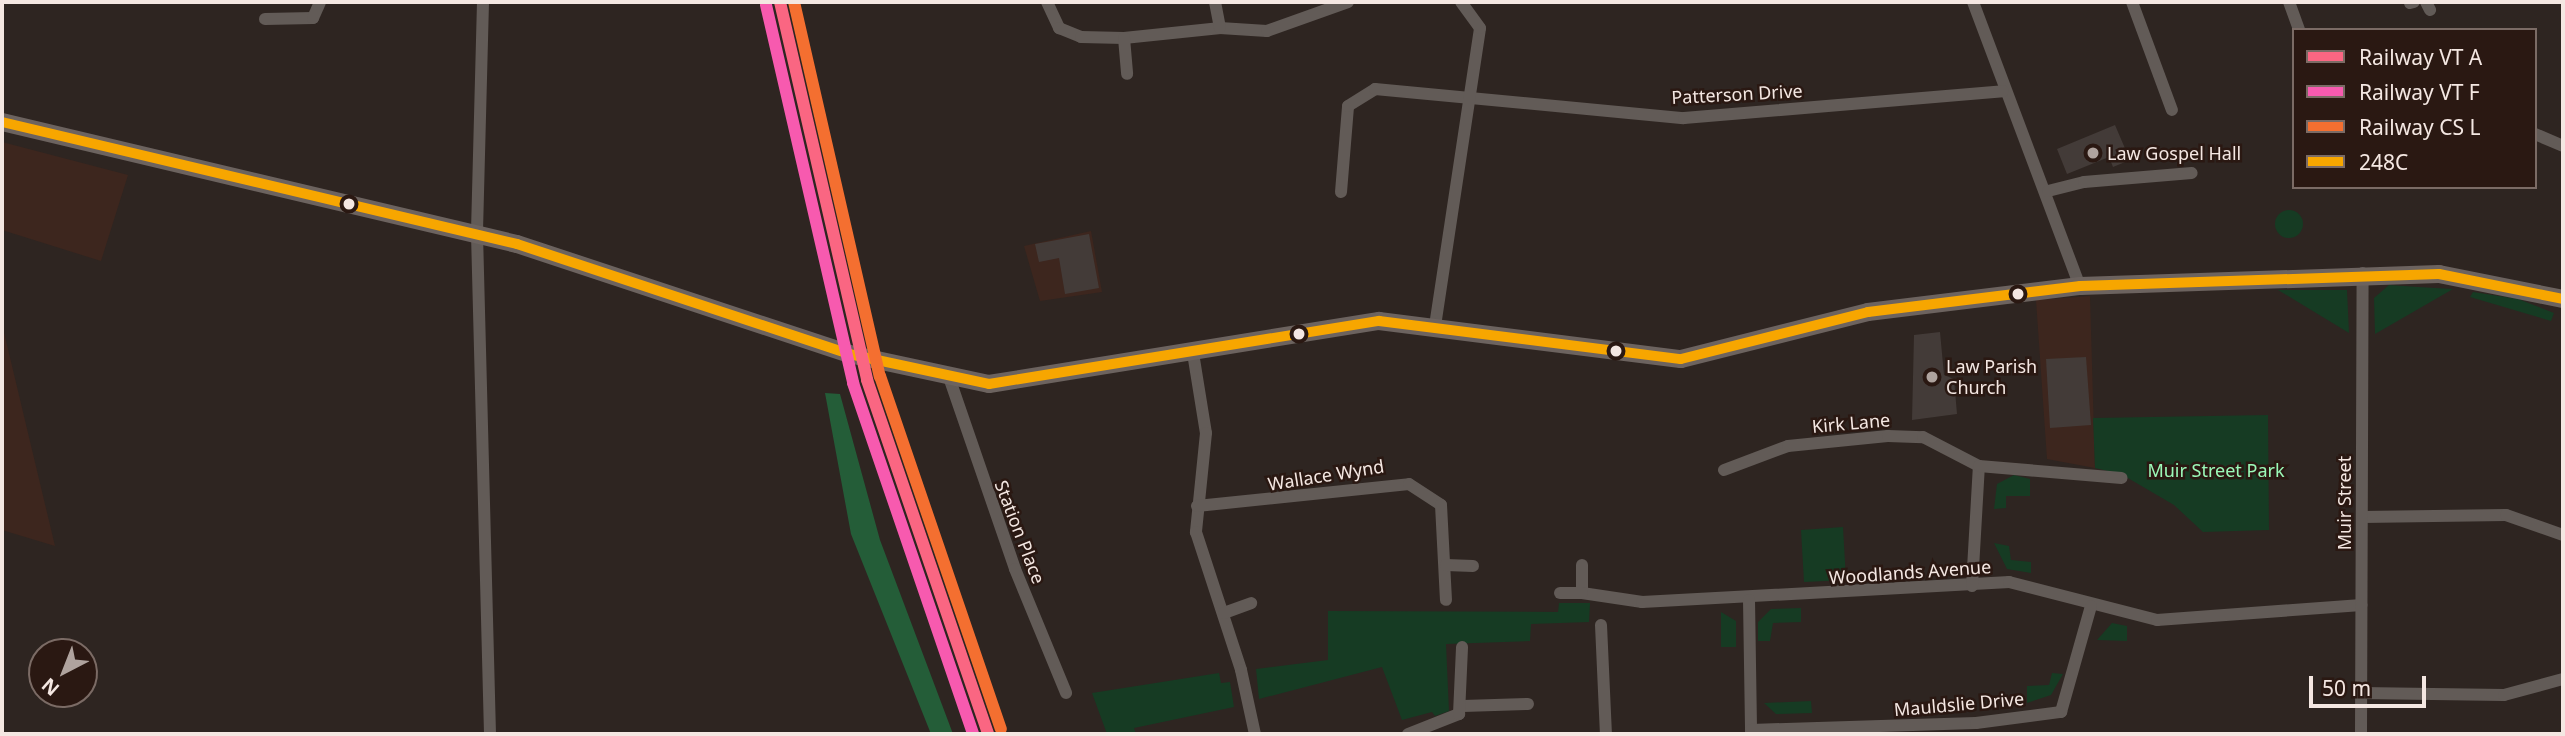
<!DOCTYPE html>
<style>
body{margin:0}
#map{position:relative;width:2565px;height:736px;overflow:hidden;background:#2e2521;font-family:"Noto Sans",sans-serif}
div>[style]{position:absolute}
.built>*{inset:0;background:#3d261e}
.green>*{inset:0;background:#163b23}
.round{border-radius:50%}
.forest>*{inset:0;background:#245d38}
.building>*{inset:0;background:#433b38}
.minor>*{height:12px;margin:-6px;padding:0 6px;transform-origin:6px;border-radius:6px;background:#625b57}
.secondary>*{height:18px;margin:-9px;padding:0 9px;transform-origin:9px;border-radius:9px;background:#6c635f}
.bus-1>*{height:10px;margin:-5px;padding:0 5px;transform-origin:5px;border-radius:5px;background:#f7a600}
.rail-1>*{height:12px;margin:-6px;padding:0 6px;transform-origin:6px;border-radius:6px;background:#fa6682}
.rail-2>*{height:12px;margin:-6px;padding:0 6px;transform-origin:6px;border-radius:6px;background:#f75aaf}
.rail-3>*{height:12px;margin:-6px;padding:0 6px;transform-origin:6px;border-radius:6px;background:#f46f30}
.dots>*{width:19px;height:19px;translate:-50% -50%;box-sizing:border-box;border:4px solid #2a1812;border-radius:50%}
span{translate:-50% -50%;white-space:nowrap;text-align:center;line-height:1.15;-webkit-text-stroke:5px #2a1812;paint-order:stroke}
.street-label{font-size:18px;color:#f4e7e2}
.poi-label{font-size:18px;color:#f4e7e2}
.left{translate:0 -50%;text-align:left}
.park-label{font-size:18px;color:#9bf9b8}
.frame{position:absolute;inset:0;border:4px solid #f4e7e2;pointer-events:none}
.legend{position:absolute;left:2292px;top:28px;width:245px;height:161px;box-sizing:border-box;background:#2a1812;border:2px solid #7b6b65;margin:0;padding:9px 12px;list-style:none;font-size:21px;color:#f4e7e2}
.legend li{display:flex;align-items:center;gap:14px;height:35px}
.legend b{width:35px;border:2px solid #7b6b65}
.north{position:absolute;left:28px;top:638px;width:70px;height:70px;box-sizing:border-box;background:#2a1812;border:2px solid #7b6b65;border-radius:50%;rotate:222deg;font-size:19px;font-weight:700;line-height:28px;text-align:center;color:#f4e7e2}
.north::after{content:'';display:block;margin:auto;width:24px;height:32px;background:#afa39e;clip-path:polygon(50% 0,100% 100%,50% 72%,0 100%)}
.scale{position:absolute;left:2309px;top:676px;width:117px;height:32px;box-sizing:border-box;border:4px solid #f4e7e2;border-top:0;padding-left:9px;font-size:21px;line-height:24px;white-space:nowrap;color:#f4e7e2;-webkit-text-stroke:5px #2a1812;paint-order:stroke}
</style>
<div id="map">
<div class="built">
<i style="clip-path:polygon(2px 142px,128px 175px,101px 261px,2px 230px)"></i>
<i style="clip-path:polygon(1091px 231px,1102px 292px,1040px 301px,1024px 246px)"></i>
<i style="clip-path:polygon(2090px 296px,2095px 468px,2047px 459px,2036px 300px)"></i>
<i style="clip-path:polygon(2px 324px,55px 546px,2px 530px)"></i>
</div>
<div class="green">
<i class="round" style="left:2275px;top:210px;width:28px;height:28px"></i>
<i style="clip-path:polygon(2389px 285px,2418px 287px,2453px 289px,2375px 334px,2374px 298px)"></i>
<i style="clip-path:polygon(2278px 290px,2347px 290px,2349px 333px)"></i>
<i style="clip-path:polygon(2473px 292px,2518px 299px,2554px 313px,2551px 321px,2470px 297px)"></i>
<i style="clip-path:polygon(2268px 415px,2269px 530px,2203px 532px,2174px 505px,2121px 474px,2095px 468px,2093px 418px)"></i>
<i style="clip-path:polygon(2014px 475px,2030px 479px,2030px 496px,2006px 496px,2006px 508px,1994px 509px,1997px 484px)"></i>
<i style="clip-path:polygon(1843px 527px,1846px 580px,1804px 582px,1801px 530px)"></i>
<i style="clip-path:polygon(1994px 543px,2009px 546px,2011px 560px,2031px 562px,2031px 573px,2007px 569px)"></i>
<i style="clip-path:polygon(1559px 603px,1590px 603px,1589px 622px,1531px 624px,1530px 641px,1446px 644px,1449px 711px,1435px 716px,1432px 712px,1402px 720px,1382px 667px,1259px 699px,1256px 669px,1328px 660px,1328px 611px,1558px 612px)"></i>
<i style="clip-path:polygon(1801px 608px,1801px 622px,1773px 623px,1770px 641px,1758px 641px,1758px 622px,1771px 609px)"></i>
<i style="clip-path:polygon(1721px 612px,1736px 621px,1736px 647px,1721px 647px)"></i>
<i style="clip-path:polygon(2112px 623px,2127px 626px,2127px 641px,2097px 640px)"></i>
<i style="clip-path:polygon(1219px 673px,1221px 683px,1230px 682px,1234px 707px,1134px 728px,1136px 734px,1107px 734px,1092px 693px)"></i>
<i style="clip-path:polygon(2052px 673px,2063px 674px,2051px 695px,2027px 703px,2027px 686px,2049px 685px)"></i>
<i style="clip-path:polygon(1811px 701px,1812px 713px,1776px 714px,1764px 703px)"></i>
</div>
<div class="forest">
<i style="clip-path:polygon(825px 393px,840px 394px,880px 540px,953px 734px,931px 734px,851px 534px)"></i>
</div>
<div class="building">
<i style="clip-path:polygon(2115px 125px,2130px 160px,2113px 167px,2109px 157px,2067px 174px,2057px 149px)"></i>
<i style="clip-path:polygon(1089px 234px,1099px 288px,1065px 294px,1059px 258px,1039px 262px,1035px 244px)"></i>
<i style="clip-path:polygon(1940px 332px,1944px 375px,1954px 379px,1957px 414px,1912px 420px,1914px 335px)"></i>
<i style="clip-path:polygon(2086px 357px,2091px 425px,2050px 428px,2046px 359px)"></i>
</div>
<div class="minor">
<i style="left:483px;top:2px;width:232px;rotate:91.5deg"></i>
<i style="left:477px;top:234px;width:500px;rotate:88.51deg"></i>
<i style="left:1047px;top:2px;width:29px;rotate:65deg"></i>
<i style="left:1059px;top:28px;width:24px;rotate:22deg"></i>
<i style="left:1081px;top:37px;width:43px;rotate:1.3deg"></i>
<i style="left:1124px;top:38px;width:97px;rotate:-5.9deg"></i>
<i style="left:1220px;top:28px;width:47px;rotate:3.7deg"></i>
<i style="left:1267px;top:31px;width:86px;rotate:-19.7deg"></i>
<i style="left:1215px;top:2px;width:26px;rotate:79deg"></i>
<i style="left:1973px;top:2px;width:303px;rotate:69.4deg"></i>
<i style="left:2132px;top:2px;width:115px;rotate:69.7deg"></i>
<i style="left:2289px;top:2px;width:30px;rotate:70deg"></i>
<i style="left:2426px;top:2px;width:9px;rotate:63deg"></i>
<i style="left:2410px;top:3px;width:4px;rotate:-14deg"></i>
<i style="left:265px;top:19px;width:48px;rotate:-1.2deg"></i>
<i style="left:313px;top:18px;width:17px;rotate:-66deg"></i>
<i style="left:1124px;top:38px;width:36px;rotate:85deg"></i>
<i style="left:2535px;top:134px;width:30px;rotate:23deg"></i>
<i style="left:2048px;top:191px;width:37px;rotate:-14deg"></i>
<i style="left:2084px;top:182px;width:108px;rotate:-4.8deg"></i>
<i style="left:1341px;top:192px;width:86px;rotate:-85.3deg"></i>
<i style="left:1348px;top:106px;width:32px;rotate:-32deg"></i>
<i style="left:1375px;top:89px;width:310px;rotate:5.4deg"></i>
<i style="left:1684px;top:118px;width:320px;rotate:-4.8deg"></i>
<i style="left:1435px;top:326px;width:301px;rotate:-81.4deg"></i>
<i style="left:1480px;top:28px;width:32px;rotate:-126deg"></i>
<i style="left:1193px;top:353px;width:81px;rotate:80.8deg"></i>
<i style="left:1206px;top:433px;width:100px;rotate:95.8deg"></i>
<i style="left:1196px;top:532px;width:145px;rotate:71.9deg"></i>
<i style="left:1241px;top:670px;width:66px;rotate:77.7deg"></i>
<i style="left:950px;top:380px;width:200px;rotate:71deg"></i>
<i style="left:1015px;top:569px;width:134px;rotate:67.6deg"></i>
<i style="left:1724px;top:470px;width:68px;rotate:-20.6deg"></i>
<i style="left:1788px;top:446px;width:100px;rotate:-5.7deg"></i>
<i style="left:1888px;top:436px;width:35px;rotate:2deg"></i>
<i style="left:1923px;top:437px;width:63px;rotate:27.4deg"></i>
<i style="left:1197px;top:506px;width:213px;rotate:-5.9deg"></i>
<i style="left:1409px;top:484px;width:38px;rotate:33deg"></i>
<i style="left:1441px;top:505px;width:95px;rotate:87deg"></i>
<i style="left:2362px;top:517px;width:144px;rotate:-0.8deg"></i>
<i style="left:2506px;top:515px;width:60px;rotate:19.3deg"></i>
<i style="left:1446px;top:565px;width:27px;rotate:2deg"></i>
<i style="left:1582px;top:565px;width:28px;rotate:90deg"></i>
<i style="left:1582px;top:593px;width:61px;rotate:8.5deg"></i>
<i style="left:1642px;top:602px;width:368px;rotate:-3.1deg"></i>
<i style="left:2009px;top:582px;width:153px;rotate:14.4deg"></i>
<i style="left:2157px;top:620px;width:205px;rotate:-4.2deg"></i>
<i style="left:1972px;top:586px;width:120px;rotate:-86.7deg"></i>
<i style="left:1979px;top:466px;width:143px;rotate:4.8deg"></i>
<i style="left:1560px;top:593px;width:22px"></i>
<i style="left:1749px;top:600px;width:134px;rotate:89.1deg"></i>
<i style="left:1224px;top:613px;width:29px;rotate:-20deg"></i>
<i style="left:1601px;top:625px;width:109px;rotate:87.4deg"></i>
<i style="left:2361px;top:693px;width:143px;rotate:0.8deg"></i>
<i style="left:2504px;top:695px;width:61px;rotate:-15.2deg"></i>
<i style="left:1463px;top:706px;width:65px;rotate:-1.8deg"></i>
<i style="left:1751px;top:730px;width:225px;rotate:-1.8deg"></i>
<i style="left:1976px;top:723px;width:86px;rotate:-7.4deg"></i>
<i style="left:2061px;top:712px;width:110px;rotate:-74.2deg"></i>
<i style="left:1408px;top:734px;width:55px;rotate:-21.4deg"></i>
<i style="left:1459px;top:714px;width:67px;rotate:-87.4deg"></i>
<i style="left:2361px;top:734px;width:461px;rotate:-89.8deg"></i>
</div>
<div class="secondary">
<i style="left:2px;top:122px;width:529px;rotate:13.33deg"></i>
<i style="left:517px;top:244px;width:350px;rotate:18.3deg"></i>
<i style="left:849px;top:354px;width:143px;rotate:12.1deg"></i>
<i style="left:989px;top:384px;width:395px;rotate:-9.2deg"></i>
<i style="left:1379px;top:321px;width:304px;rotate:7.2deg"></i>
<i style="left:1681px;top:359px;width:193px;rotate:-14.1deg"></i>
<i style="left:1868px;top:312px;width:214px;rotate:-7deg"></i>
<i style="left:2080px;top:286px;width:359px;rotate:-1.9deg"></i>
<i style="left:2439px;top:274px;width:126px;rotate:11.4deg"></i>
</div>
<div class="bus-1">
<i style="left:2px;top:122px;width:529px;rotate:13.33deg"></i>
<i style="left:517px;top:244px;width:350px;rotate:18.3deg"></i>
<i style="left:849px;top:354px;width:143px;rotate:12.1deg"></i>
<i style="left:989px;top:384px;width:395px;rotate:-9.2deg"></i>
<i style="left:1379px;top:321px;width:304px;rotate:7.2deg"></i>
<i style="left:1681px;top:359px;width:193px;rotate:-14.1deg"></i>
<i style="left:1868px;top:312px;width:214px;rotate:-7deg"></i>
<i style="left:2080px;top:286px;width:359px;rotate:-1.9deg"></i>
<i style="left:2439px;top:274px;width:126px;rotate:11.4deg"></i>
</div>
<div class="rail-1">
<i style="left:780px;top:2px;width:388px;rotate:77deg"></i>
<i style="left:867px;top:380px;width:374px;rotate:71.1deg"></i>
</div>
<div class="rail-2">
<i style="left:766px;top:5px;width:388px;rotate:77deg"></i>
<i style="left:853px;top:383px;width:371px;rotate:71.1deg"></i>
</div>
<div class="rail-3">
<i style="left:794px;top:2px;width:384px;rotate:77.1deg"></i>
<i style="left:880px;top:376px;width:373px;rotate:71.1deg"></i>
</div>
<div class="dots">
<i style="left:2093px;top:153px;background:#afa39e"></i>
<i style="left:349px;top:204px;background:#f4e7e2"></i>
<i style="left:2018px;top:294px;background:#f4e7e2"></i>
<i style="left:1299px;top:334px;background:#f4e7e2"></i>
<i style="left:1616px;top:351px;background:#f4e7e2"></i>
<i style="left:1932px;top:377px;background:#afa39e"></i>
</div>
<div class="street-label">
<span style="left:1737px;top:94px;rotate:-3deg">Patterson Drive</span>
<span style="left:1851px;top:423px;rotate:-5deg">Kirk Lane</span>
<span style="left:1326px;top:475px;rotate:-9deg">Wallace Wynd</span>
<span style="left:2344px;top:503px;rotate:-90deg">Muir Street</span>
<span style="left:1020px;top:532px;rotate:69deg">Station Place</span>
<span style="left:1910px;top:572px;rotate:-4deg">Woodlands Avenue</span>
<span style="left:1959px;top:704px;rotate:-5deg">Mauldslie Drive</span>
</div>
<div class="poi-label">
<span class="left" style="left:2107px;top:153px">Law Gospel Hall</span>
<span class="left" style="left:1946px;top:377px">Law Parish<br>Church</span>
</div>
<div class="park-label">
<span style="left:2216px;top:470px">Muir Street Park</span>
</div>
<div class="frame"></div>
<ul class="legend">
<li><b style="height:9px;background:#fa6682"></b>Railway VT A</li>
<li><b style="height:9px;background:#f75aaf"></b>Railway VT F</li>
<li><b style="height:9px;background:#f46f30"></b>Railway CS L</li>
<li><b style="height:9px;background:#f7a600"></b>248C</li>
</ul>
<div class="north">N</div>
<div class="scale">50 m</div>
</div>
